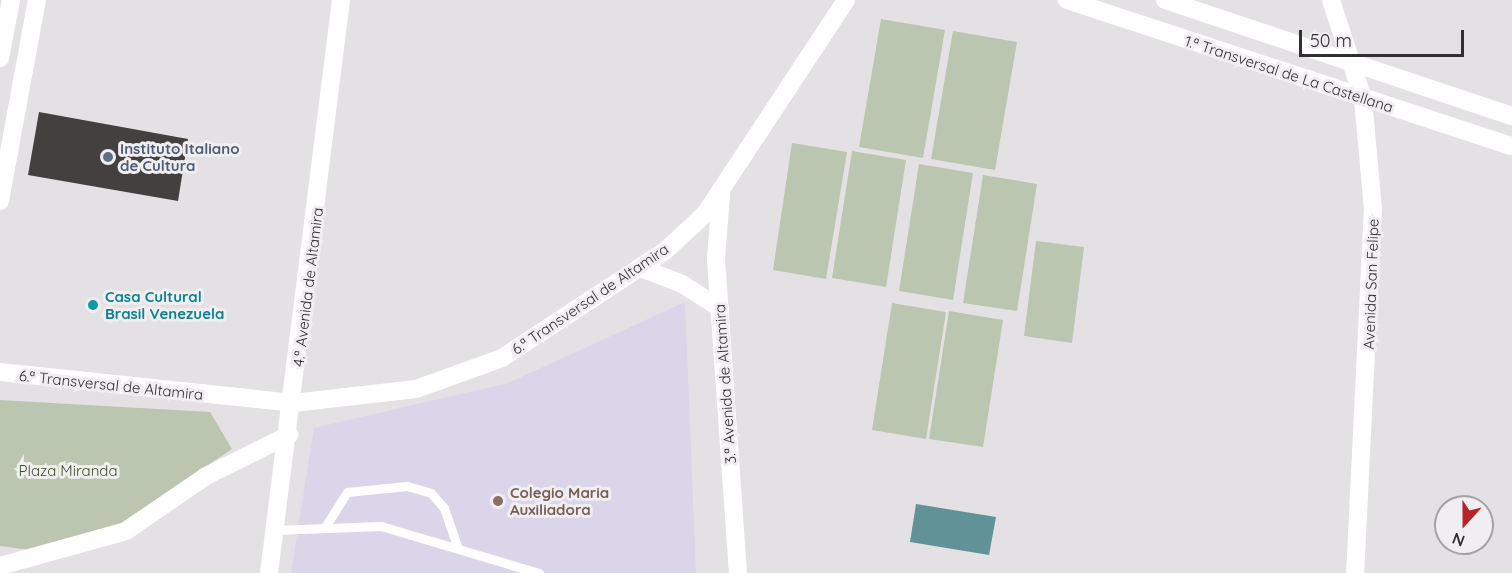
<!DOCTYPE html>
<meta charset="utf-8">
<style>
body{margin:0}
#map{position:relative;width:1512px;height:573px;overflow:hidden;background:#e4e1e5;font-family:Quicksand,sans-serif}
div>[style]{position:absolute}
.education>*{inset:0;background:#dbd5ea}
.green>*{inset:0;background:#bac6b0}
.water>*{inset:0;background:#619298}
.building>*{inset:0;background:#44403f}
.lane>*{height:9px;margin:-4.5px;padding:0 4.5px;transform-origin:4.5px;border-radius:4.5px;background:#fff}
.street>*{height:18px;margin:-9px;padding:0 9px;transform-origin:9px;border-radius:9px;background:#fff}
.dots>*{width:16px;height:16px;translate:-50% -50%;box-sizing:border-box;border:3px solid #f1eef2;border-radius:50%}
span{translate:-50% -50%;white-space:nowrap;text-align:center;line-height:1.15;-webkit-text-stroke:6px #f1eef2;paint-order:stroke}
.street-label{font-size:15px;color:#313031}
.service-label{font-size:15px;color:#4e5e75;font-weight:700}
.left{translate:0 -50%;text-align:left}
.culture-label{font-size:15px;color:#0d838f;font-weight:700}
.park-label{font-size:15px;color:#39521f}
.education-label{font-size:15px;color:#785e54;font-weight:700}
.north{position:absolute;left:1434px;top:495px;width:60px;height:60px;box-sizing:border-box;background:#f1eef2;border:2px solid #a4a2a5;border-radius:50%;rotate:201deg;font-size:16px;font-weight:700;line-height:24px;text-align:center;color:#313031}
.north::after{content:'';display:block;margin:auto;width:21px;height:27px;background:#b5242a;clip-path:polygon(50% 0,100% 100%,50% 72%,0 100%)}
.scale{position:absolute;left:1299px;top:30px;width:165px;height:27px;box-sizing:border-box;border:3px solid #313031;border-top:0;padding-left:8px;font-size:18px;line-height:21px;white-space:nowrap;color:#313031;-webkit-text-stroke:4px #f1eef2;paint-order:stroke}
</style>
<div id="map">
<div class="education">
<i style="clip-path:polygon(685px 302px,696px 573px,291px 573px,314px 428px,508px 383px)"></i>
</div>
<div class="green">
<i style="clip-path:polygon(881px 19px,945px 30px,923px 158px,859px 147px)"></i>
<i style="clip-path:polygon(953px 31px,1017px 42px,995px 170px,931px 159px)"></i>
<i style="clip-path:polygon(792px 143px,847px 152px,826px 279px,773px 270px)"></i>
<i style="clip-path:polygon(852px 151px,906px 160px,886px 287px,832px 278px)"></i>
<i style="clip-path:polygon(919px 164px,973px 173px,953px 300px,899px 291px)"></i>
<i style="clip-path:polygon(983px 175px,1037px 184px,1017px 311px,963px 303px)"></i>
<i style="clip-path:polygon(1036px 241px,1084px 247px,1072px 343px,1024px 336px)"></i>
<i style="clip-path:polygon(892px 303px,946px 312px,926px 439px,872px 430px)"></i>
<i style="clip-path:polygon(949px 311px,1003px 320px,983px 447px,929px 439px)"></i>
<i style="clip-path:polygon(0 400px,210px 412px,232px 449px,118px 525px,37px 551px,0 546px)"></i>
</div>
<div class="water">
<i style="clip-path:polygon(916px 504px,996px 517px,989px 555px,910px 542px)"></i>
</div>
<div class="building">
<i style="clip-path:polygon(39px 112px,188px 139px,178px 201px,28px 175px)"></i>
</div>
<div class="lane">
<i style="left:325px;top:527px;width:41px;rotate:-57.8deg"></i>
<i style="left:347px;top:492px;width:60px;rotate:-5.7deg"></i>
<i style="left:407px;top:486px;width:25px;rotate:16deg"></i>
<i style="left:431px;top:493px;width:20px;rotate:49deg"></i>
<i style="left:444px;top:508px;width:39px;rotate:71deg"></i>
<i style="left:275px;top:530px;width:106px;rotate:-2.2deg"></i>
<i style="left:381px;top:526px;width:165px;rotate:16.6deg"></i>
</div>
<div class="street">
<i style="left:1067px;top:0;width:468px;rotate:18.2deg"></i>
<i style="left:1165px;top:0;width:366px;rotate:18.5deg"></i>
<i style="left:1331px;top:0;width:104px;rotate:72.1deg"></i>
<i style="left:1363px;top:99px;width:109px;rotate:84.8deg"></i>
<i style="left:1373px;top:208px;width:365px;rotate:92.8deg"></i>
<i style="left:0;top:58px;width:59px;rotate:-79.3deg"></i>
<i style="left:721px;top:195px;width:64px;rotate:94.5deg"></i>
<i style="left:716px;top:259px;width:315px;rotate:86deg"></i>
<i style="left:0;top:201px;width:204px;rotate:-79.6deg"></i>
<i style="left:641px;top:268px;width:44px;rotate:21.3deg"></i>
<i style="left:682px;top:284px;width:45px;rotate:32.3deg"></i>
<i style="left:0;top:372px;width:295px;rotate:6deg"></i>
<i style="left:293px;top:403px;width:124px;rotate:-6.5deg"></i>
<i style="left:416px;top:389px;width:91px;rotate:-19.8deg"></i>
<i style="left:502px;top:358px;width:195px;rotate:-33.3deg"></i>
<i style="left:665px;top:251px;width:54px;rotate:-42.8deg"></i>
<i style="left:705px;top:214px;width:256px;rotate:-56.6deg"></i>
<i style="left:0;top:566px;width:131px;rotate:-15.5deg"></i>
<i style="left:126px;top:531px;width:97px;rotate:-34.5deg"></i>
<i style="left:206px;top:476px;width:93px;rotate:-26.3deg"></i>
<i style="left:269px;top:573px;width:578px;rotate:-82.84deg"></i>
</div>
<div class="dots">
<i style="left:108px;top:157px;background:#5c6f8a"></i>
<i style="left:93px;top:305px;background:#0f9aa8"></i>
<i style="left:498px;top:501px;background:#8d6e63"></i>
</div>
<div class="street-label">
<span style="left:1289px;top:74px;rotate:18deg">1.ª Transversal de La Castellana</span>
<span style="left:1371px;top:284px;rotate:-88deg">Avenida San Felipe</span>
<span style="left:308px;top:287px;rotate:-83deg">4.ª Avenida de Altamira</span>
<span style="left:590px;top:299px;rotate:-34deg">6.ª Transversal de Altamira</span>
<span style="left:725px;top:384px;rotate:-94deg">3.ª Avenida de Altamira</span>
<span style="left:111px;top:385px;rotate:6deg">6.ª Transversal de Altamira</span>
</div>
<div class="service-label">
<span class="left" style="left:120px;top:157px">Instituto Italiano<br>de Cultura</span>
</div>
<div class="culture-label">
<span class="left" style="left:105px;top:305px">Casa Cultural<br>Brasil Venezuela</span>
</div>
<div class="park-label">
<span style="left:68px;top:471px">Plaza Miranda</span>
</div>
<div class="education-label">
<span class="left" style="left:510px;top:501px">Colegio Maria<br>Auxiliadora</span>
</div>
<div class="north">N</div>
<div class="scale">50 m</div>
</div>
